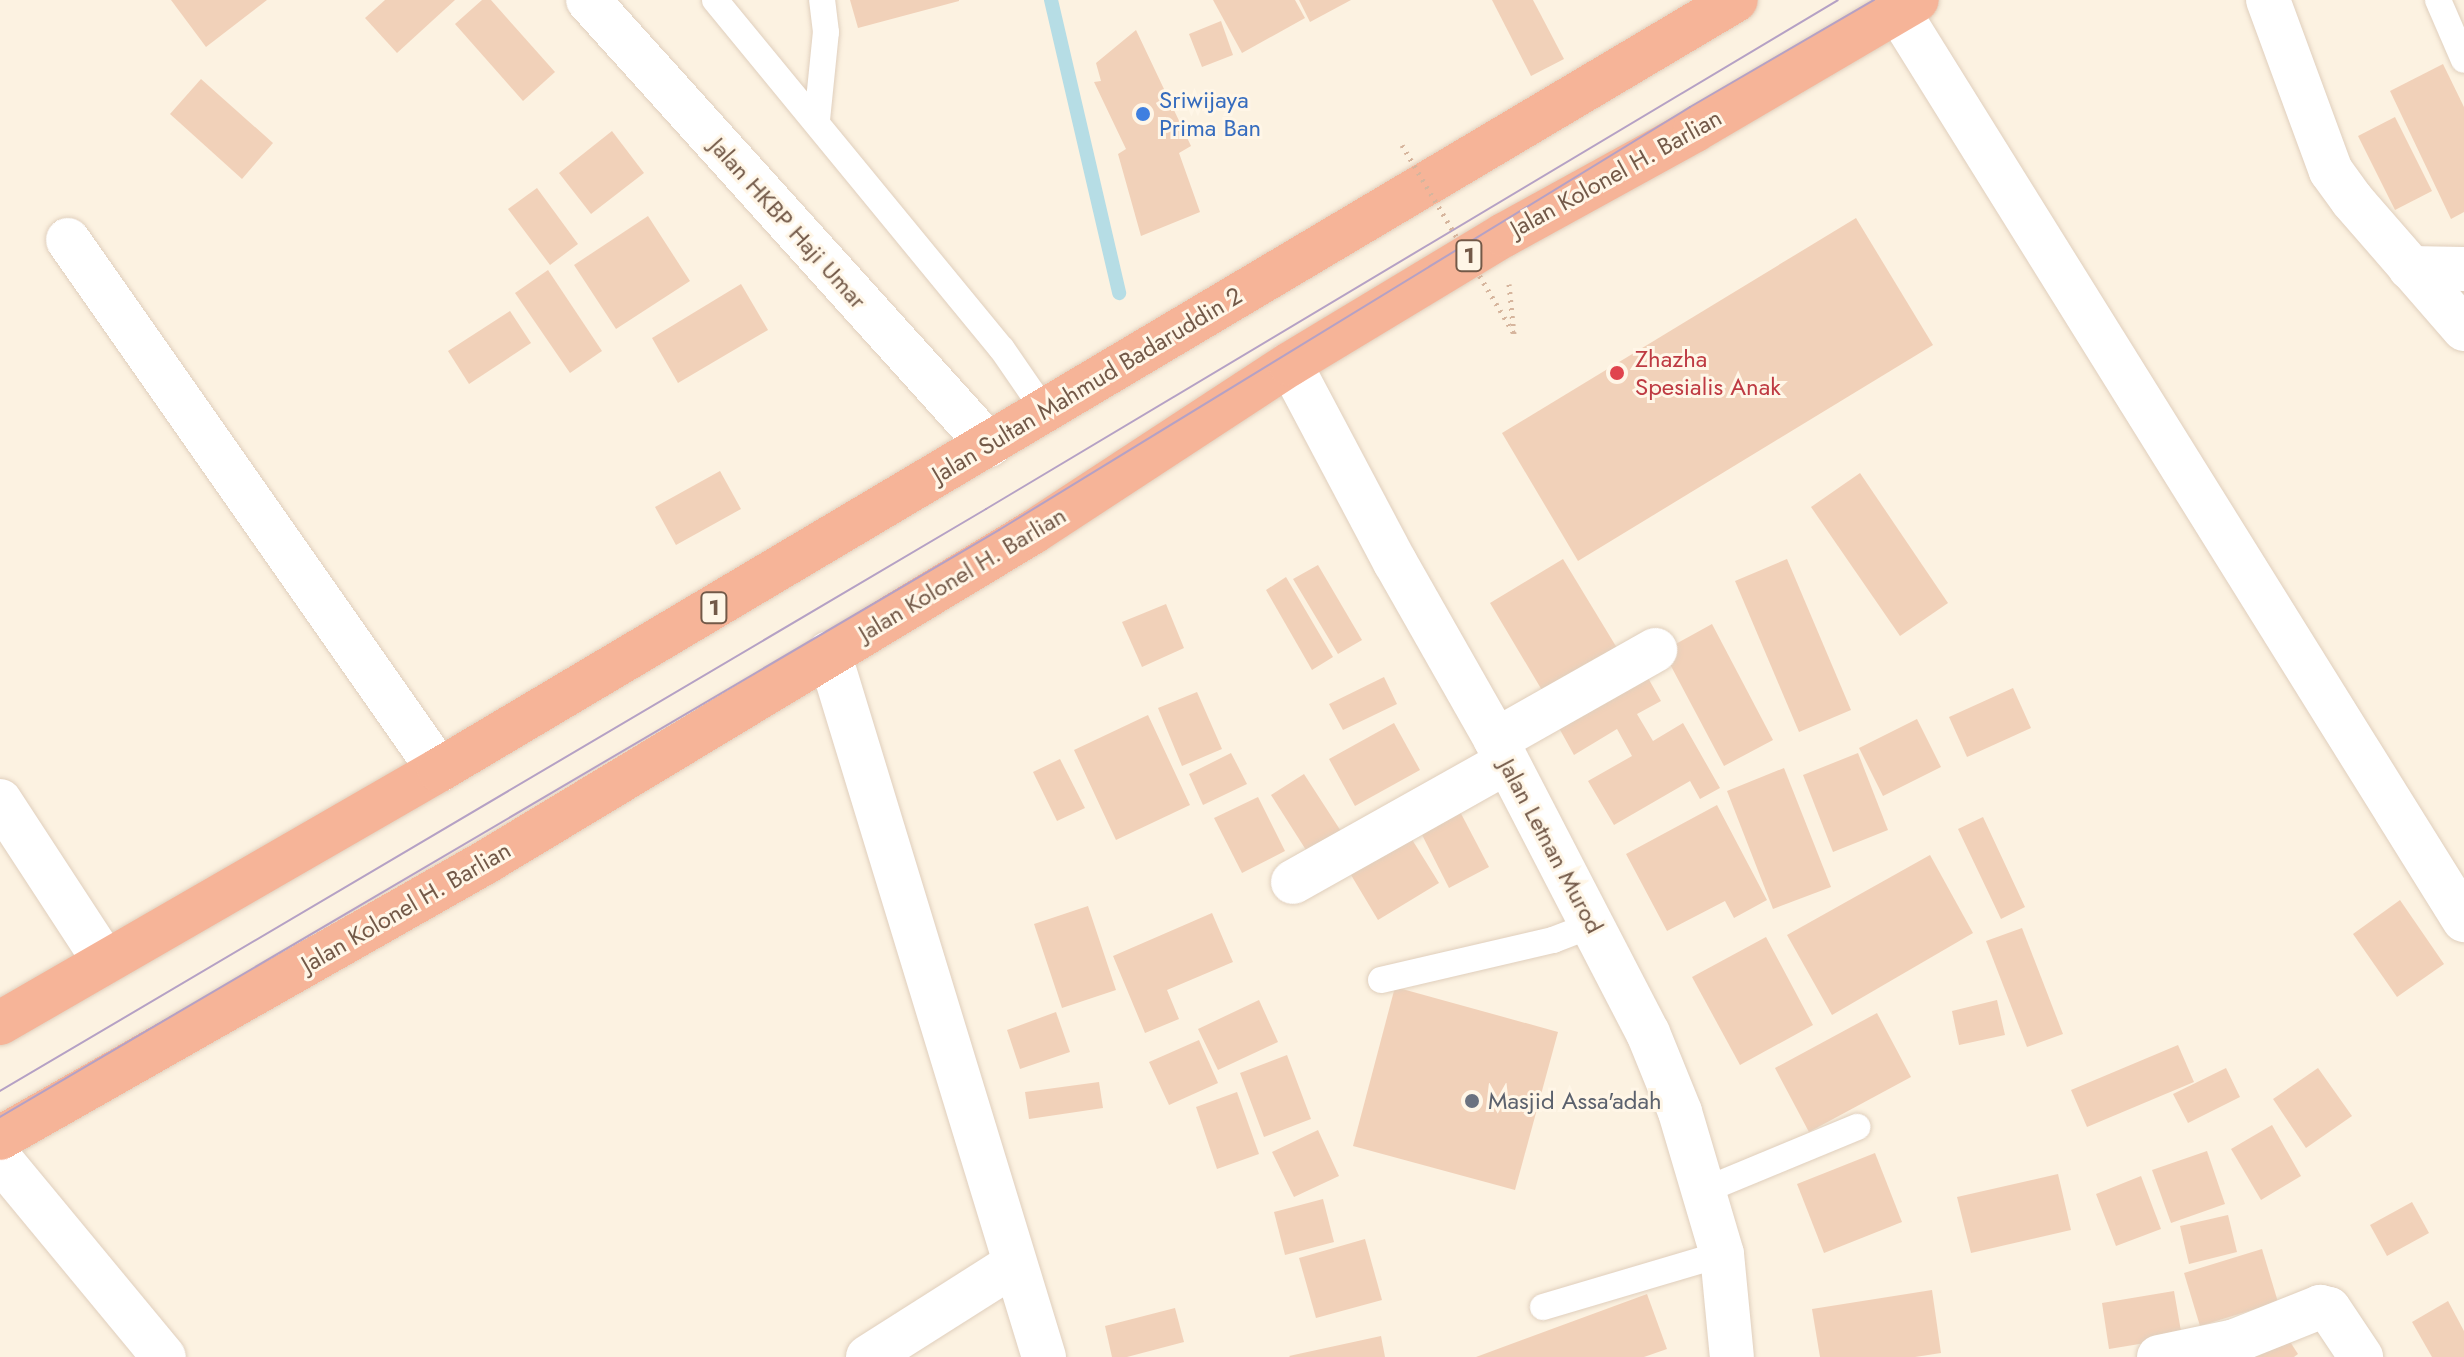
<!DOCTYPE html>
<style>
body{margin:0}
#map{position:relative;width:2464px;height:1357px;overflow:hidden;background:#fcf2e1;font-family:Jost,sans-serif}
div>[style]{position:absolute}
.stream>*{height:14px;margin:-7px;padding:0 7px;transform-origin:7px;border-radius:7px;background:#b6dde5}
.building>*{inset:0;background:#f1d1b9}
.path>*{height:5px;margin-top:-2.5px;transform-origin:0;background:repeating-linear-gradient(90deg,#d6b59d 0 2px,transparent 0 8px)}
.roads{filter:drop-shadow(0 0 2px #e0cfbd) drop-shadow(0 0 2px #e0cfbd)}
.lane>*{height:26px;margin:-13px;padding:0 13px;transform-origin:13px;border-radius:13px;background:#fff}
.street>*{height:44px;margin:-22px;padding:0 22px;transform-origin:22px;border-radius:22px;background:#fff}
.secondary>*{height:44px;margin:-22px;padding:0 22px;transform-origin:22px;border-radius:22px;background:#fff}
.highway>*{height:44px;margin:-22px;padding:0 22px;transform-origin:22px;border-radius:22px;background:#f6b498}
.tram>*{height:2px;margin:-1px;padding:0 1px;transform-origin:1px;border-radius:1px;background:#b5a1c5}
.path-bridge>*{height:5px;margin-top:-2.5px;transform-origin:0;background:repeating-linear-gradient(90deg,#d6b59d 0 2px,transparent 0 8px)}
.dots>*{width:22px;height:22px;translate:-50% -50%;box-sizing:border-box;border:4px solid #fff6e7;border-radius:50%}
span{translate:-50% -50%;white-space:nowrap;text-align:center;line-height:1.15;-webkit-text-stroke:6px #fff6e7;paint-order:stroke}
.shield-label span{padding:2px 6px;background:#fff6e7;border:2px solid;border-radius:6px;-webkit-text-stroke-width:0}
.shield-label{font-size:22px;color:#735948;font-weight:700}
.shop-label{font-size:24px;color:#366cbe}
.left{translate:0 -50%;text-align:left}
.street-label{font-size:24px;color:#735948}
.health-label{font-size:24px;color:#be3a42}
.worship-label{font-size:24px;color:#5b616d}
</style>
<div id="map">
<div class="stream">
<i style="left:1051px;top:0;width:301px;rotate:76.9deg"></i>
</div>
<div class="building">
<i style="clip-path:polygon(171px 0,267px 0,206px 47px)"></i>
<i style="clip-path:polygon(385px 0,455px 0,397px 53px,365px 18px)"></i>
<i style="clip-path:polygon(482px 0,491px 0,555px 72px,523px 101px,455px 24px)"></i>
<i style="clip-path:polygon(850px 0,959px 0,959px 1px,858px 28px)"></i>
<i style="clip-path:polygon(1213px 0,1295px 0,1305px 18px,1242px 53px)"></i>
<i style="clip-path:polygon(1299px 0,1351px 0,1310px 22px)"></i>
<i style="clip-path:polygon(1492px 0,1533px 0,1564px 59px,1531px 76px)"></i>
<i style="clip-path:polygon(1221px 21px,1233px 55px,1202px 67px,1189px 34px)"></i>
<i style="clip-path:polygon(1136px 30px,1191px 146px,1179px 153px,1200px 212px,1141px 236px,1118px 154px,1126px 149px,1094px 82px,1101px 81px,1096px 63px)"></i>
<i style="clip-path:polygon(2443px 64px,2464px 107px,2464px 212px,2451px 219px,2390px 91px)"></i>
<i style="clip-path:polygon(201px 79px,273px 143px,242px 179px,170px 114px)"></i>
<i style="clip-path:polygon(2395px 117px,2432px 191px,2395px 210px,2358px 136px)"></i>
<i style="clip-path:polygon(612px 131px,644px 173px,591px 214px,559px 173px)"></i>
<i style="clip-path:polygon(537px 188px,578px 244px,550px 265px,508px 209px)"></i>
<i style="clip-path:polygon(648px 216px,690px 281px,616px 329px,574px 265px)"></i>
<i style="clip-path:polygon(1856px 218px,1933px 345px,1578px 561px,1502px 433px)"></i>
<i style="clip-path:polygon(548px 270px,602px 351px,570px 373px,515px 293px)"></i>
<i style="clip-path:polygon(741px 284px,768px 330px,678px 383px,652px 338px)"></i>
<i style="clip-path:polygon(510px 311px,531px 343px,469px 384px,448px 351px)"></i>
<i style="clip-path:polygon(720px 471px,741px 509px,676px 545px,655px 507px)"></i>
<i style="clip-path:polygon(1860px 473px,1948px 603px,1900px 636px,1811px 507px)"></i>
<i style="clip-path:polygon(1563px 559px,1617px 648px,1543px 692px,1490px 603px)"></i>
<i style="clip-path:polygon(1787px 559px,1851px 710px,1799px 732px,1735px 581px)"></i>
<i style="clip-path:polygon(1318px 565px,1362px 640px,1338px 654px,1293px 579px)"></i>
<i style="clip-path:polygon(1286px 577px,1333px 657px,1312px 670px,1266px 590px)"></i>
<i style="clip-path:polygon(1166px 604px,1184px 648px,1142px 667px,1122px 622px)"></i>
<i style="clip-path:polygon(1712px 624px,1773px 740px,1724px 766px,1663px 651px)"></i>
<i style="clip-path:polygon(1643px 669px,1661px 701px,1637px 714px,1653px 741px,1683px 723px,1720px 788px,1700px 799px,1690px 781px,1614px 825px,1588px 781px,1632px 756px,1617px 729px,1574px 755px,1554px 719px)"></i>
<i style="clip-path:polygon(1384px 677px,1397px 704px,1343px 730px,1329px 704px)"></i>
<i style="clip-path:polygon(2013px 688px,2031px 728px,1967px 757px,1949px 717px)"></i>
<i style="clip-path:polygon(1197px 692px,1222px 749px,1182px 766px,1158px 708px)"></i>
<i style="clip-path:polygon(1148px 715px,1190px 805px,1116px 840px,1074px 750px)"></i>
<i style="clip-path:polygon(1917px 719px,1941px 767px,1883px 796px,1859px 748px)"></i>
<i style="clip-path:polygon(1394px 723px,1420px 770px,1355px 806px,1329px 759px)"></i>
<i style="clip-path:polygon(1231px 753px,1247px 784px,1203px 805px,1189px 774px)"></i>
<i style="clip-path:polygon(1858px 753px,1888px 830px,1833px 852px,1803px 775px)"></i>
<i style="clip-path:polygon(1060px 759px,1085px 808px,1057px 821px,1033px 772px)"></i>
<i style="clip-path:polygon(1784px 768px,1831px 887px,1773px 909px,1727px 791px)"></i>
<i style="clip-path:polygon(1304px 774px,1346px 839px,1313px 861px,1271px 795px)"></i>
<i style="clip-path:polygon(1258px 797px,1285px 851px,1242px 873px,1214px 818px)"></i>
<i style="clip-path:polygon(1456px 804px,1489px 867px,1449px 888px,1417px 825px)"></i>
<i style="clip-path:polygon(1717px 805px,1767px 900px,1734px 918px,1725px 901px,1667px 931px,1626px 854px)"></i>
<i style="clip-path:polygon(1983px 817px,2025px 907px,2001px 919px,1958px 829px)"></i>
<i style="clip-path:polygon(1408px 833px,1439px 883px,1378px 920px,1348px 870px)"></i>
<i style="clip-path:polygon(1930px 855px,1973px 933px,1832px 1015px,1787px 935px)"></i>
<i style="clip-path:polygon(2400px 900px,2444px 964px,2397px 997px,2353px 934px)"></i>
<i style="clip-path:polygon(1088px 906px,1116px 990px,1062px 1008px,1034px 924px)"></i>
<i style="clip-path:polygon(1212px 913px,1233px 962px,1167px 990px,1179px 1019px,1145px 1033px,1113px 956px)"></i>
<i style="clip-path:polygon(2022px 928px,2063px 1034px,2027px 1047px,1986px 941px)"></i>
<i style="clip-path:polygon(1766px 937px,1813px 1025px,1740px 1065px,1692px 977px)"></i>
<i style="clip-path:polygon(1395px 987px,1558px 1032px,1515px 1190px,1353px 1146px)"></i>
<i style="clip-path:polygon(1259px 1000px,1278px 1042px,1218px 1070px,1198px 1029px)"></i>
<i style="clip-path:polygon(1997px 1000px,2005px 1035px,1959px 1045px,1952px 1011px)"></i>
<i style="clip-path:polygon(1056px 1012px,1070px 1052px,1020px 1069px,1007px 1030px)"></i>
<i style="clip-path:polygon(1877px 1013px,1911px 1077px,1809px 1132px,1775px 1068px)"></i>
<i style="clip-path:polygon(1199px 1040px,1218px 1083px,1169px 1105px,1149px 1062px)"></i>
<i style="clip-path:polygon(2178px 1045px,2194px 1082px,2087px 1127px,2071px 1090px)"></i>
<i style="clip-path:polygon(1287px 1055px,1311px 1119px,1264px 1137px,1240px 1073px)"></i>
<i style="clip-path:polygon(2226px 1068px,2240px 1097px,2188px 1123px,2173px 1094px)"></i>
<i style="clip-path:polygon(2318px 1068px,2352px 1116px,2306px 1148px,2273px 1099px)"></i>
<i style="clip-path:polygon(1099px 1082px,1103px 1108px,1029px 1119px,1025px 1092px)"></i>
<i style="clip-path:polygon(1237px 1092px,1259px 1154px,1217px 1169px,1196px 1107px)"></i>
<i style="clip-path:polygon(2272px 1125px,2301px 1176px,2261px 1200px,2231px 1149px)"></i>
<i style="clip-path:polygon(1318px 1130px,1339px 1176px,1294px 1197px,1272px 1152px)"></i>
<i style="clip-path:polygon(2207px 1151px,2225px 1204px,2171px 1223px,2152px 1170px)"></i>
<i style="clip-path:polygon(1875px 1153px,1902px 1222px,1824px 1253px,1797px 1184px)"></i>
<i style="clip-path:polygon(2058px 1174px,2071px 1230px,1971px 1253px,1957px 1197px)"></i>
<i style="clip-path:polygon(2141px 1176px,2161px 1229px,2116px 1246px,2096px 1194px)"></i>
<i style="clip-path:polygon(1323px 1199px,1334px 1242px,1285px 1255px,1274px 1212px)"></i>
<i style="clip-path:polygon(2412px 1202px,2429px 1233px,2387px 1256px,2370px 1225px)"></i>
<i style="clip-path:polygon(2228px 1215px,2237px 1252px,2189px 1264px,2180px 1226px)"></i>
<i style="clip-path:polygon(1365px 1239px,1382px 1300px,1316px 1318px,1299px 1258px)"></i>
<i style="clip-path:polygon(2262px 1249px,2278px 1302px,2200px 1326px,2184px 1273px)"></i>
<i style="clip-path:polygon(1932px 1290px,1941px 1353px,1915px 1357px,1820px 1357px,1812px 1309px)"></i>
<i style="clip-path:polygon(2174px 1291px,2182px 1337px,2109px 1349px,2102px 1303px)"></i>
<i style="clip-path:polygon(1647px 1294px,1667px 1349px,1644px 1357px,1476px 1357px)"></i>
<i style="clip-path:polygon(2448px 1301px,2464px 1331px,2464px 1357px,2432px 1357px,2412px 1322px)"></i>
<i style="clip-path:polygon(1175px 1308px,1184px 1342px,1127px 1357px,1112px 1357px,1105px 1326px)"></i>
<i style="clip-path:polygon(2283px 1331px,2298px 1354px,2294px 1357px,2242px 1357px)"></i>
<i style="clip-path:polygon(1381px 1336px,1385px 1357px,1290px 1357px,1289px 1356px)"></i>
</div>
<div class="path">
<i style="left:1509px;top:284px;width:50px;rotate:84.3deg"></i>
</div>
<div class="roads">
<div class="lane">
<i style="left:715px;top:0;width:452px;rotate:50.6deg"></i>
<i style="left:1002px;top:349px;width:74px;rotate:55.5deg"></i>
<i style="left:2438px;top:0;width:65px;rotate:66.6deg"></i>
<i style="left:817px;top:120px;width:88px;rotate:-84.2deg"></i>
<i style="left:826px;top:32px;width:32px;rotate:-97deg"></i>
<i style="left:1381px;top:980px;width:177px;rotate:-13.1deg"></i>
<i style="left:1553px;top:940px;width:42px;rotate:-21deg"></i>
<i style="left:1705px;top:1190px;width:165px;rotate:-22.5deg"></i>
<i style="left:1543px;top:1307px;width:187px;rotate:-16.5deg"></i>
</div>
<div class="street">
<i style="left:588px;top:0;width:599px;rotate:47.98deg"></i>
<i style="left:2268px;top:0;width:182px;rotate:69.8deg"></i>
<i style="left:2331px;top:171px;width:36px;rotate:54deg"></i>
<i style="left:2352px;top:200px;width:171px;rotate:49deg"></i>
<i style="left:1898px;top:11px;width:1071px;rotate:58.09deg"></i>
<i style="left:68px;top:240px;width:647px;rotate:55.01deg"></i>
<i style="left:2410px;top:268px;width:54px;rotate:1.1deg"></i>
<i style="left:829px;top:653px;width:736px;rotate:73.02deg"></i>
<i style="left:1496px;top:740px;width:183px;rotate:-29.5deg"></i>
<i style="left:0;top:801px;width:192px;rotate:56.9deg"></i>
<i style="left:1293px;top:882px;width:245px;rotate:-29.3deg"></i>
<i style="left:0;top:1159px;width:257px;rotate:50.4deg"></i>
<i style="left:868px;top:1357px;width:172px;rotate:-32.4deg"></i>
<i style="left:2159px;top:1357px;width:78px;rotate:-11.9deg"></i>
<i style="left:2235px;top:1341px;width:92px;rotate:-21.8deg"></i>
<i style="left:2320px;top:1307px;width:9px;rotate:13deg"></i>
<i style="left:2329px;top:1309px;width:58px;rotate:56.3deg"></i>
</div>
<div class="secondary">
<i style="left:1290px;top:364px;width:224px;rotate:62.1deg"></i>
<i style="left:1395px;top:562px;width:205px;rotate:60.4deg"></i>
<i style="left:1496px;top:740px;width:330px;rotate:62.6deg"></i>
<i style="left:1648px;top:1033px;width:85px;rotate:67.9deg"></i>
<i style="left:1680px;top:1112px;width:148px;rotate:73.5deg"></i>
<i style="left:1722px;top:1254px;width:103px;rotate:84.5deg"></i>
</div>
<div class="highway">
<i style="left:0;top:1023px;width:507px;rotate:-29.96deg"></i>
<i style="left:439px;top:770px;width:1508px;rotate:-30.7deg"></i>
<i style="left:0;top:1138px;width:559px;rotate:-29.59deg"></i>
<i style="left:486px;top:862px;width:639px;rotate:-31.1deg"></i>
<i style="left:1033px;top:532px;width:307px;rotate:-33.2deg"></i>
<i style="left:1290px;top:364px;width:250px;rotate:-31.1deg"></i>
<i style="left:1504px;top:235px;width:218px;rotate:-28.8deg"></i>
<i style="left:1695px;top:130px;width:257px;rotate:-30.4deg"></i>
</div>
</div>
<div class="tram">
<i style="left:0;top:1091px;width:1145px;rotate:-30.55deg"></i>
<i style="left:986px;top:509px;width:992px;rotate:-30.85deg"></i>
<i style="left:0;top:1117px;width:1159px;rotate:-30.44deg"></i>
<i style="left:999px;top:530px;width:810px;rotate:-31.47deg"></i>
<i style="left:1690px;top:107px;width:213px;rotate:-30.2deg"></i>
</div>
<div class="path-bridge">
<i style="left:1402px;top:145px;width:220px;rotate:59.3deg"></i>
</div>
<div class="dots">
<i style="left:1143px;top:114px;background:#3f7fe0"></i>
<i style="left:1617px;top:373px;background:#e0444e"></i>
<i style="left:1472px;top:1101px;background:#6b7280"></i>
</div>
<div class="shield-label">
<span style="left:1469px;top:256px">1</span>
<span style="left:714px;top:608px">1</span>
</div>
<div class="shop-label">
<span class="left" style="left:1159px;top:114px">Sriwijaya<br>Prima Ban</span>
</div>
<div class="street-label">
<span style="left:1616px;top:173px;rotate:-29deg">Jalan Kolonel H. Barlian</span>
<span style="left:788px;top:223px;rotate:48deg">Jalan HKBP Haji Umar</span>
<span style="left:1087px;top:385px;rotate:-31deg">Jalan Sultan Mahmud Badaruddin 2</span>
<span style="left:962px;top:574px;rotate:-31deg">Jalan Kolonel H. Barlian</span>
<span style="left:1551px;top:846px;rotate:62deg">Jalan Letnan Murod</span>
<span style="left:406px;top:907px;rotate:-30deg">Jalan Kolonel H. Barlian</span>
</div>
<div class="health-label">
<span class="left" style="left:1635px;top:373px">Zhazha<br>Spesialis Anak</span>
</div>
<div class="worship-label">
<span class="left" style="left:1488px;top:1101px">Masjid Assa'adah</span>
</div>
</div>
